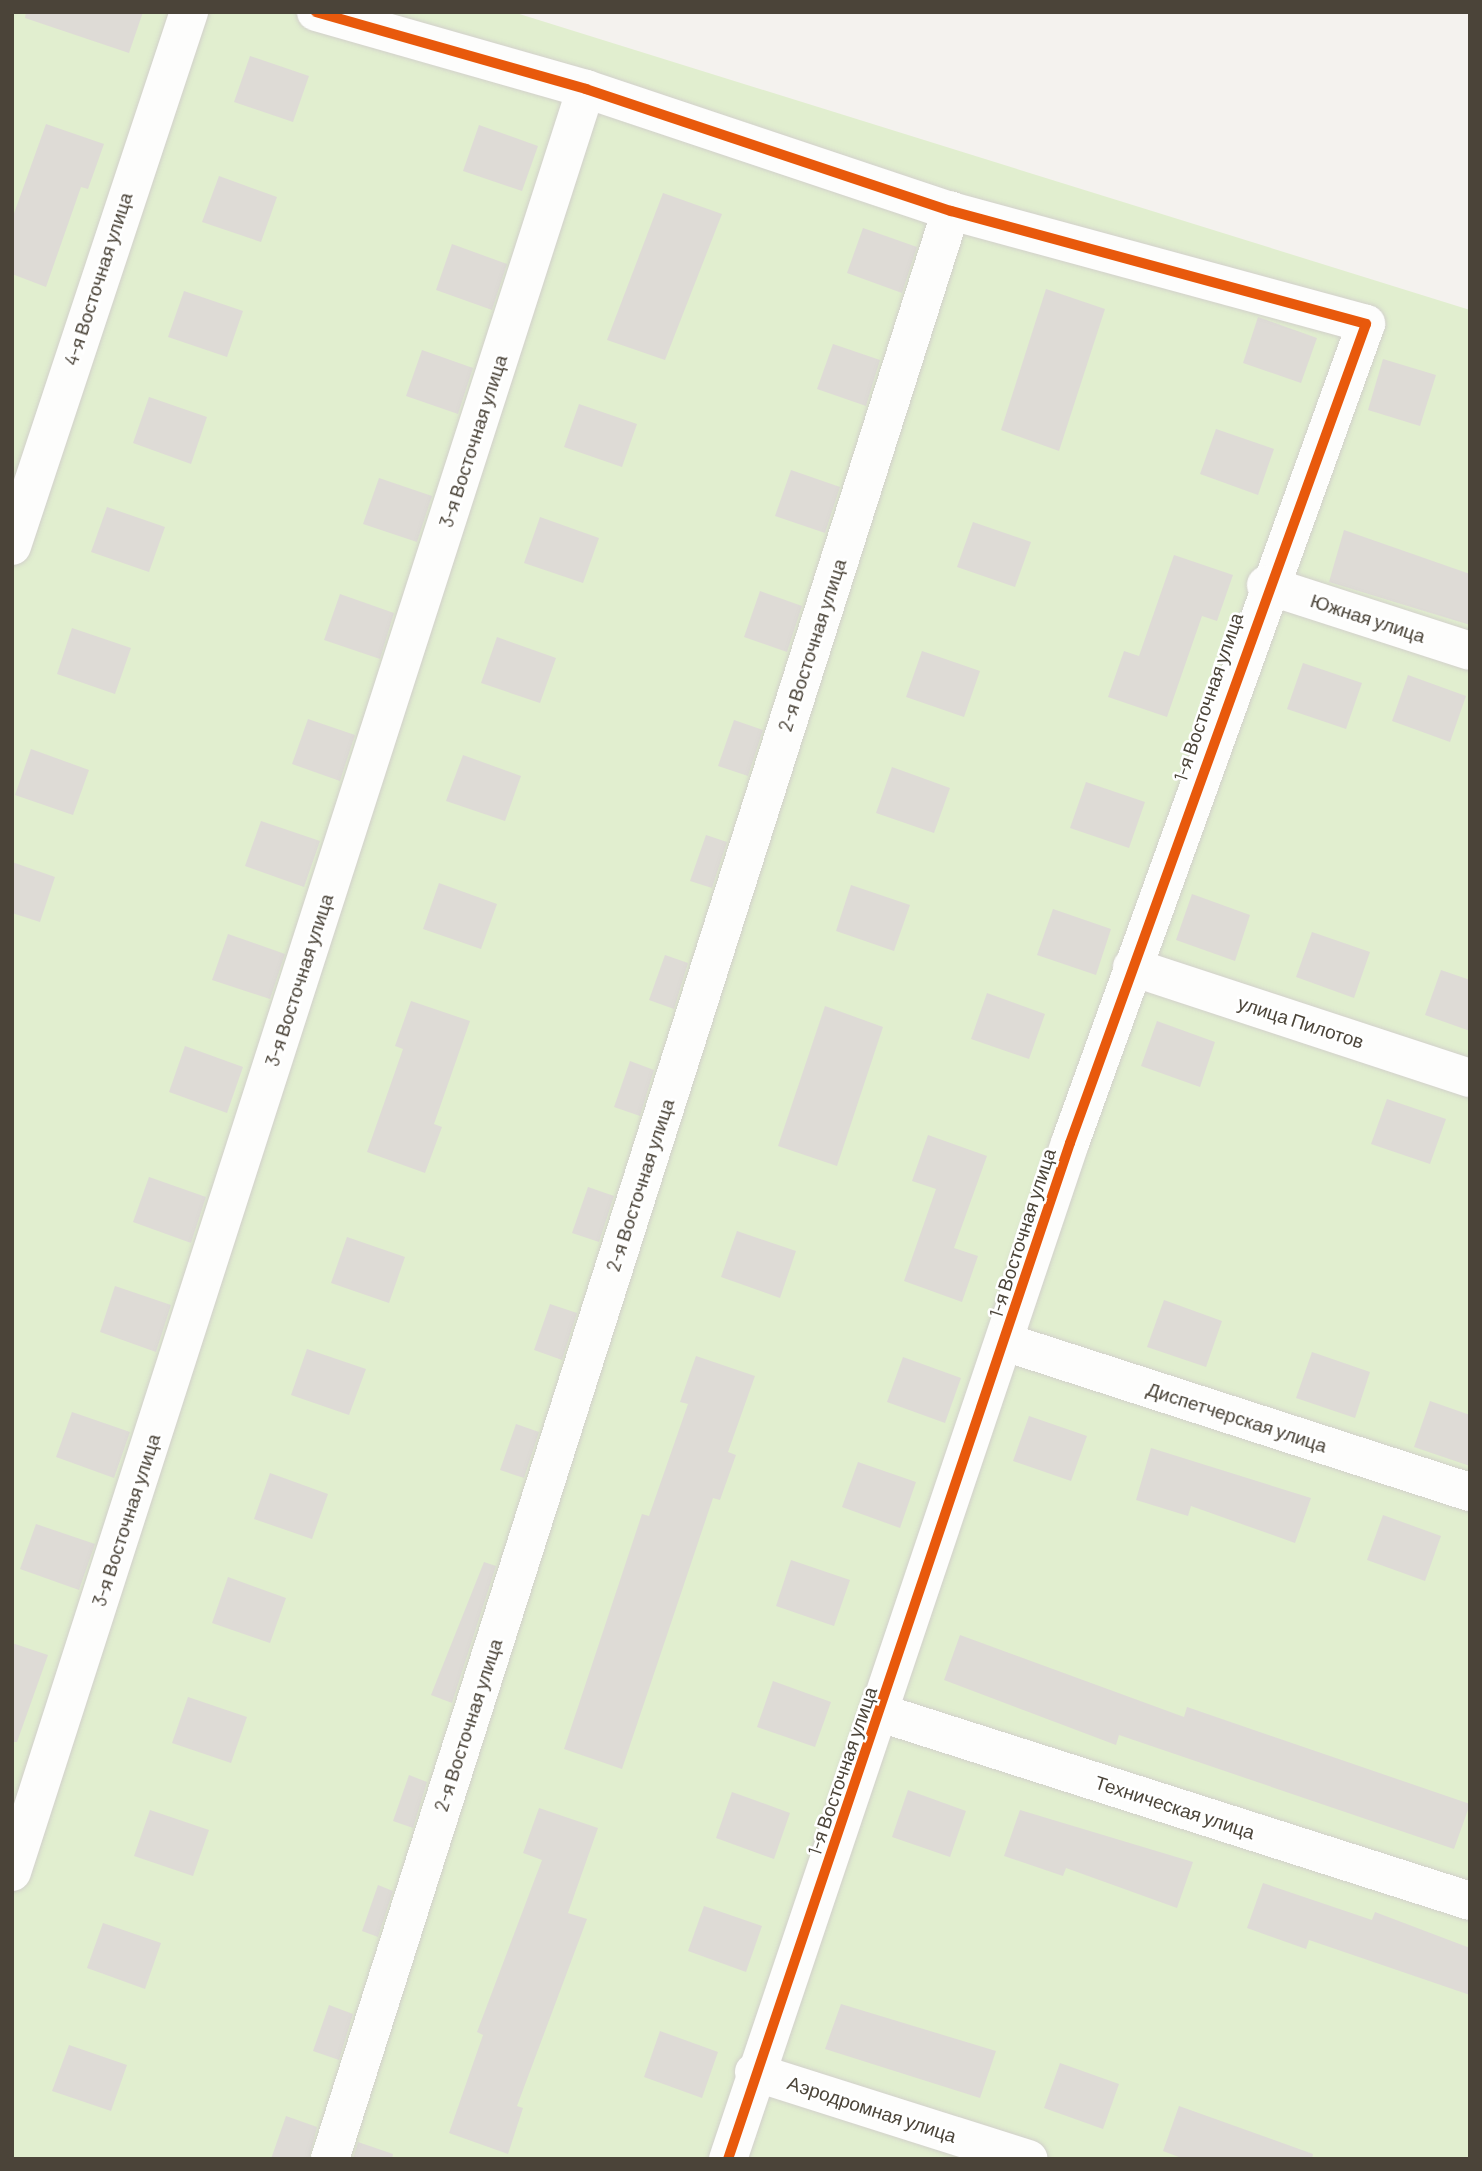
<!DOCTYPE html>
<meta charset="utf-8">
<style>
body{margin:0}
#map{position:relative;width:1482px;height:2171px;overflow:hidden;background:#f4f2ee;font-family:Barlow,sans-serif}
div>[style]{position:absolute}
.green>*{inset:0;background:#e1eecf}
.building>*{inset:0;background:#dedbd6}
.roads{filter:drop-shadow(0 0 2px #d2d0cb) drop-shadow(0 0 2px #d2d0cb)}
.minor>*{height:38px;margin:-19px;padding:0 19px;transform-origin:19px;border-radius:19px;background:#fdfdfc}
.cycleway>*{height:10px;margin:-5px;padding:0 5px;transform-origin:5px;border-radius:5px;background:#e8590c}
span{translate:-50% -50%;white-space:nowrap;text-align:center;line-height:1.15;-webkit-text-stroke:5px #fff;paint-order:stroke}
.street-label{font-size:19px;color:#4b4439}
.frame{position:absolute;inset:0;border:14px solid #4b4439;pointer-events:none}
</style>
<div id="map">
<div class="green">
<i style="clip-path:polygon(12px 12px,513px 12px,1470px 310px,1470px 2159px,12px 2159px)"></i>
</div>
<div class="building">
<i style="clip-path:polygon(26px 12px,143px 12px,129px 53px,25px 18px)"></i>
<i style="clip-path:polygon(250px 56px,309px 76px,293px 122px,234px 102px)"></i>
<i style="clip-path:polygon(46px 124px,104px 144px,88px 189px,81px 187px,46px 287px,12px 274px,12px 219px)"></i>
<i style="clip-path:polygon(479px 125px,538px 146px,522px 191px,463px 171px)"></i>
<i style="clip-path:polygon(219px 176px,277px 197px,261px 242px,202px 222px)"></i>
<i style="clip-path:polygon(663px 193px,722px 214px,665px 360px,607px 340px)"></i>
<i style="clip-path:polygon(863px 228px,917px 247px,902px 293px,847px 273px)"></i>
<i style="clip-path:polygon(452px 244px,507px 264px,492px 310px,436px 290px)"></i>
<i style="clip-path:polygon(1046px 289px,1105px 309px,1059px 451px,1001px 430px)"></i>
<i style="clip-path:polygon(184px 291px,243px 311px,227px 357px,168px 337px)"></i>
<i style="clip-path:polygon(1258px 317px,1317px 338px,1301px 383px,1243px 363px)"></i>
<i style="clip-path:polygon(833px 344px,880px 360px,866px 406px,817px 389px)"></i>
<i style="clip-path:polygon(422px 350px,473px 368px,458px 414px,406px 396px)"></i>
<i style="clip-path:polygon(1383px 359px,1436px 375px,1420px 426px,1368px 410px)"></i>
<i style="clip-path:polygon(149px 397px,207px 417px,191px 464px,133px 443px)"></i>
<i style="clip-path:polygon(579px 404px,637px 424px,622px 467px,564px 447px)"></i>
<i style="clip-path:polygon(1216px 429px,1274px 449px,1258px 495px,1200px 474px)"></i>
<i style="clip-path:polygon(791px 470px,840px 487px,825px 533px,775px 516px)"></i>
<i style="clip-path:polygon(379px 478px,432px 496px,417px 542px,363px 524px)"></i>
<i style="clip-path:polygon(107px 507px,165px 527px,149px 572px,91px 552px)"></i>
<i style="clip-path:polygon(540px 517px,599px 538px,583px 583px,524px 563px)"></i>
<i style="clip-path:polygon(973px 522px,1031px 542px,1015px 587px,957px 567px)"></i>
<i style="clip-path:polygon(1344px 530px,1470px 574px,1470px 625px,1329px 582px)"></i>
<i style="clip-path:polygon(1174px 555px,1233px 575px,1217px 621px,1202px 616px,1167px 717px,1108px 697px,1124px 651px,1139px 656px)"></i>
<i style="clip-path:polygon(760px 591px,802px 606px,787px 652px,744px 637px)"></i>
<i style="clip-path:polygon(340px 594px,394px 613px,380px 659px,324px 640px)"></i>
<i style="clip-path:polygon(72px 628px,131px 648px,115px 694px,57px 674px)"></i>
<i style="clip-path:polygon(497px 637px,556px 658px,540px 703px,481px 683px)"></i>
<i style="clip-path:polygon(922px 651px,980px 671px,964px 717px,906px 697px)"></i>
<i style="clip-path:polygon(1303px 663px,1362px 683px,1346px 729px,1287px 709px)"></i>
<i style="clip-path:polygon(1408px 675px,1466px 696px,1450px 742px,1392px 721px)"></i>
<i style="clip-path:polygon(308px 719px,355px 735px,340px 781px,292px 764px)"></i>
<i style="clip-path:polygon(734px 720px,763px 730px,748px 776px,718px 766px)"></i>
<i style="clip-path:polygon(31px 749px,89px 770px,73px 815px,15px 795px)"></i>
<i style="clip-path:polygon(463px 755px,521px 776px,505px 821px,446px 801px)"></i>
<i style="clip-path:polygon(892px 767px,950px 788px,934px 833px,876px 813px)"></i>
<i style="clip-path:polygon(1086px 782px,1145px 802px,1129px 848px,1070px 828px)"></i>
<i style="clip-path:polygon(261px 821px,320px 841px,304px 887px,245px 866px)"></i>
<i style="clip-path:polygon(706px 835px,727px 842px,712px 888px,690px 881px)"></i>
<i style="clip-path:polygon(12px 862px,55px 877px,40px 922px,12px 913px)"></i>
<i style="clip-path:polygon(439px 883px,497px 904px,481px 949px,423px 929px)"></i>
<i style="clip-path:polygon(851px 885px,910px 905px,894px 951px,836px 931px)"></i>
<i style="clip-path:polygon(1192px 894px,1250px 915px,1235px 961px,1176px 940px)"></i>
<i style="clip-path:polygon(1053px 909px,1111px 929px,1096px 975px,1037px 955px)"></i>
<i style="clip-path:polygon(1312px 932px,1370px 952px,1354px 998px,1296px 977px)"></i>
<i style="clip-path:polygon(228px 934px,285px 954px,270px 999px,212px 980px)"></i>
<i style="clip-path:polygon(665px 955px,688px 963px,674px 1009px,649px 1000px)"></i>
<i style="clip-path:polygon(1441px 970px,1470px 980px,1470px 1031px,1425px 1015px)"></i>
<i style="clip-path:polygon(987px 993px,1045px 1014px,1029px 1059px,971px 1039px)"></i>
<i style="clip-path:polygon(411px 1001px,470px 1021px,434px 1124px,442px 1127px,425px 1173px,367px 1152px,403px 1049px,395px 1046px)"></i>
<i style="clip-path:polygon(825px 1006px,883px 1027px,837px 1166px,778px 1146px)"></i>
<i style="clip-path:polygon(1157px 1021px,1215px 1042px,1200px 1087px,1141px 1066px)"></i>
<i style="clip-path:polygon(185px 1046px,243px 1067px,227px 1113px,169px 1092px)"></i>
<i style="clip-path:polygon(630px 1061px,654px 1070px,640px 1116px,614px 1107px)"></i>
<i style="clip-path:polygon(1387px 1099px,1446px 1119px,1430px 1164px,1371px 1144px)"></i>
<i style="clip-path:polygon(928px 1135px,987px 1156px,954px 1248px,978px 1256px,962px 1302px,904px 1281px,936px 1189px,912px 1181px)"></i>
<i style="clip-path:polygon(149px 1177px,206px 1197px,191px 1243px,133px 1222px)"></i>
<i style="clip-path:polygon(588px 1187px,614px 1196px,599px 1242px,572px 1233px)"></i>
<i style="clip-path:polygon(737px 1231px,796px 1251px,780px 1298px,721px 1277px)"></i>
<i style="clip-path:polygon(347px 1237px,405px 1257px,389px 1303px,331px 1283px)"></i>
<i style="clip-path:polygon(115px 1286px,171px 1305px,156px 1352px,100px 1332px)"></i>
<i style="clip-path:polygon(1164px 1300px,1222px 1321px,1206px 1367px,1147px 1347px)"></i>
<i style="clip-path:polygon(550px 1304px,577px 1313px,562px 1360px,534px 1350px)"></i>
<i style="clip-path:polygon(307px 1349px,366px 1369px,349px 1415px,291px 1395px)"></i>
<i style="clip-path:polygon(1312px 1352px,1370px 1372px,1355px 1418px,1296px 1398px)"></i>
<i style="clip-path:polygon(696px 1356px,755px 1376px,728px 1452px,736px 1455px,720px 1500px,713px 1498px,622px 1769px,564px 1749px,642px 1514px,649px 1516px,688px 1404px,680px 1402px)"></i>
<i style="clip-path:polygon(903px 1357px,961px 1378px,945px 1423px,887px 1402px)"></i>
<i style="clip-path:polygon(1430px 1401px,1470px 1415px,1470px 1466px,1414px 1447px)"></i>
<i style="clip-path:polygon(72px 1412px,130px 1432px,114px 1478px,56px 1457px)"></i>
<i style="clip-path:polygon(1029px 1416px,1087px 1436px,1071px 1481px,1013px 1461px)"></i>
<i style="clip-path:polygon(516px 1424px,539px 1432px,524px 1478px,500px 1470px)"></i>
<i style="clip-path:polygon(1151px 1448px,1311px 1498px,1295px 1543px,1191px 1506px,1188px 1516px,1136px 1500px)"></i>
<i style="clip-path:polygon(858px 1462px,916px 1482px,900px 1528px,842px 1507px)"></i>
<i style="clip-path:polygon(270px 1473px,328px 1494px,312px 1539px,254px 1519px)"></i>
<i style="clip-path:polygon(1383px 1515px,1441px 1536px,1425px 1581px,1367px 1560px)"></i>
<i style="clip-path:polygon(36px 1524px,95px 1544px,79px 1590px,20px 1569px)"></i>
<i style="clip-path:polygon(791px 1560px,850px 1580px,834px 1626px,776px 1606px)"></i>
<i style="clip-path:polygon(484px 1562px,496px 1566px,452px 1703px,431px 1695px)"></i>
<i style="clip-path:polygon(228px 1577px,286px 1598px,270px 1643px,212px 1623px)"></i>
<i style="clip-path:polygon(960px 1635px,1184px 1717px,1187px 1707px,1470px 1804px,1454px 1849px,1119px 1735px,1116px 1745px,944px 1680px)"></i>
<i style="clip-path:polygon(12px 1643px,48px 1655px,17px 1742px,12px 1742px)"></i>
<i style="clip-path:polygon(773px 1681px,831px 1702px,815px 1747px,757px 1727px)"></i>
<i style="clip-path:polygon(188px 1697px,247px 1717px,231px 1763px,172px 1743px)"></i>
<i style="clip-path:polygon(409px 1775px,427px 1782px,413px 1828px,393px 1821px)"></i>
<i style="clip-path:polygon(908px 1790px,966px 1811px,950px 1857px,892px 1837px)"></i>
<i style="clip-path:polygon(732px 1792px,790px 1813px,774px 1859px,716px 1838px)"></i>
<i style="clip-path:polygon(539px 1808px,598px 1828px,568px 1913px,587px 1919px,517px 2106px,523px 2108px,508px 2154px,449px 2133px,483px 2035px,477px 2032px,542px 1860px,523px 1853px)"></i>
<i style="clip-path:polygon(150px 1810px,209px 1830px,193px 1876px,134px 1856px)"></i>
<i style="clip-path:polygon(1020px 1810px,1193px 1862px,1177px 1908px,1066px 1868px,1063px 1876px,1004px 1856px)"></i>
<i style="clip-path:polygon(1263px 1883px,1372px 1920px,1375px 1912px,1470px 1948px,1470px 1995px,1309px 1940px,1306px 1949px,1247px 1928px)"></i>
<i style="clip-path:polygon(378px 1885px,393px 1891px,378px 1937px,362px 1931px)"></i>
<i style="clip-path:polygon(704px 1906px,762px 1926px,746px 1972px,688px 1951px)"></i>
<i style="clip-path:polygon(103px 1923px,161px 1943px,145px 1989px,87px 1968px)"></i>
<i style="clip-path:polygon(841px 2004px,996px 2051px,980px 2098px,825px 2049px)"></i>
<i style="clip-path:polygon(329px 2005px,353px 2014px,339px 2060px,313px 2051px)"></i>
<i style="clip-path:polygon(660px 2031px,718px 2052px,702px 2098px,644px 2077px)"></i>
<i style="clip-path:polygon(69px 2045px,127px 2065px,111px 2111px,52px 2091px)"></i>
<i style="clip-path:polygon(1060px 2063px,1119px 2084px,1103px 2129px,1044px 2108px)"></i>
<i style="clip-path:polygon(1179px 2106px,1313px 2154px,1312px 2159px,1184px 2159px,1163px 2151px)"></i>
<i style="clip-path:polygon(286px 2116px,317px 2127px,309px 2159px,271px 2159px)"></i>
<i style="clip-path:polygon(358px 2142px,393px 2154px,392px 2159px,353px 2159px)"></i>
</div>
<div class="roads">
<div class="minor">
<i style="left:316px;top:12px;width:281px;rotate:15.9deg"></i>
<i style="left:586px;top:89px;width:385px;rotate:18.5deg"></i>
<i style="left:951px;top:211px;width:430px;rotate:15.2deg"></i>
<i style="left:1366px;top:324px;width:871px;rotate:109.87deg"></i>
<i style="left:1070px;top:1143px;width:1072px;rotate:108.6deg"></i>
<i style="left:12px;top:546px;width:563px;rotate:-71.66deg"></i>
<i style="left:1266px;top:585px;width:214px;rotate:17.9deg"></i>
<i style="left:1132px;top:967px;width:356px;rotate:18.2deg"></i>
<i style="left:1005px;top:1342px;width:489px;rotate:17.9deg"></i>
<i style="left:881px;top:1713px;width:618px;rotate:17.7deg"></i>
<i style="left:12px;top:1872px;width:1873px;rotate:-72.16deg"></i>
<i style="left:754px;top:2072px;width:288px;rotate:17.6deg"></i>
<i style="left:330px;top:2159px;width:2045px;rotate:-72.32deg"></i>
</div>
</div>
<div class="cycleway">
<i style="left:316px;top:12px;width:281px;rotate:15.9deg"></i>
<i style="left:586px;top:89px;width:385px;rotate:18.5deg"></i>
<i style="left:951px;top:211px;width:430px;rotate:15.2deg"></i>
<i style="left:1366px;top:324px;width:871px;rotate:109.87deg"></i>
<i style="left:1070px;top:1143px;width:1072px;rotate:108.6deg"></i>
</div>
<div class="street-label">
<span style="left:98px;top:279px;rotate:-72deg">4-я Восточная улица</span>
<span style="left:473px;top:441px;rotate:-72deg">3-я Восточная улица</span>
<span style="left:1368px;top:618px;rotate:18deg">Южная улица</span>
<span style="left:812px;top:645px;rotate:-72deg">2-я Восточная улица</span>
<span style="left:1208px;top:697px;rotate:-71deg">1-я Восточная улица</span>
<span style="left:299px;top:980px;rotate:-72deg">3-я Восточная улица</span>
<span style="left:1301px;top:1022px;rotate:18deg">улица Пилотов</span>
<span style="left:640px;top:1185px;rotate:-72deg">2-я Восточная улица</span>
<span style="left:1022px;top:1233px;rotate:-72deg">1-я Восточная улица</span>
<span style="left:1237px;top:1417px;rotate:18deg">Диспетчерская улица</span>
<span style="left:126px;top:1520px;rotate:-72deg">3-я Восточная улица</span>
<span style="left:468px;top:1725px;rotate:-72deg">2-я Восточная улица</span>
<span style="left:842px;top:1771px;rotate:-71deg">1-я Восточная улица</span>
<span style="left:1175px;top:1807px;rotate:18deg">Техническая улица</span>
<span style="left:872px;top:2109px;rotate:18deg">Аэродромная улица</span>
</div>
<div class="frame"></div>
</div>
